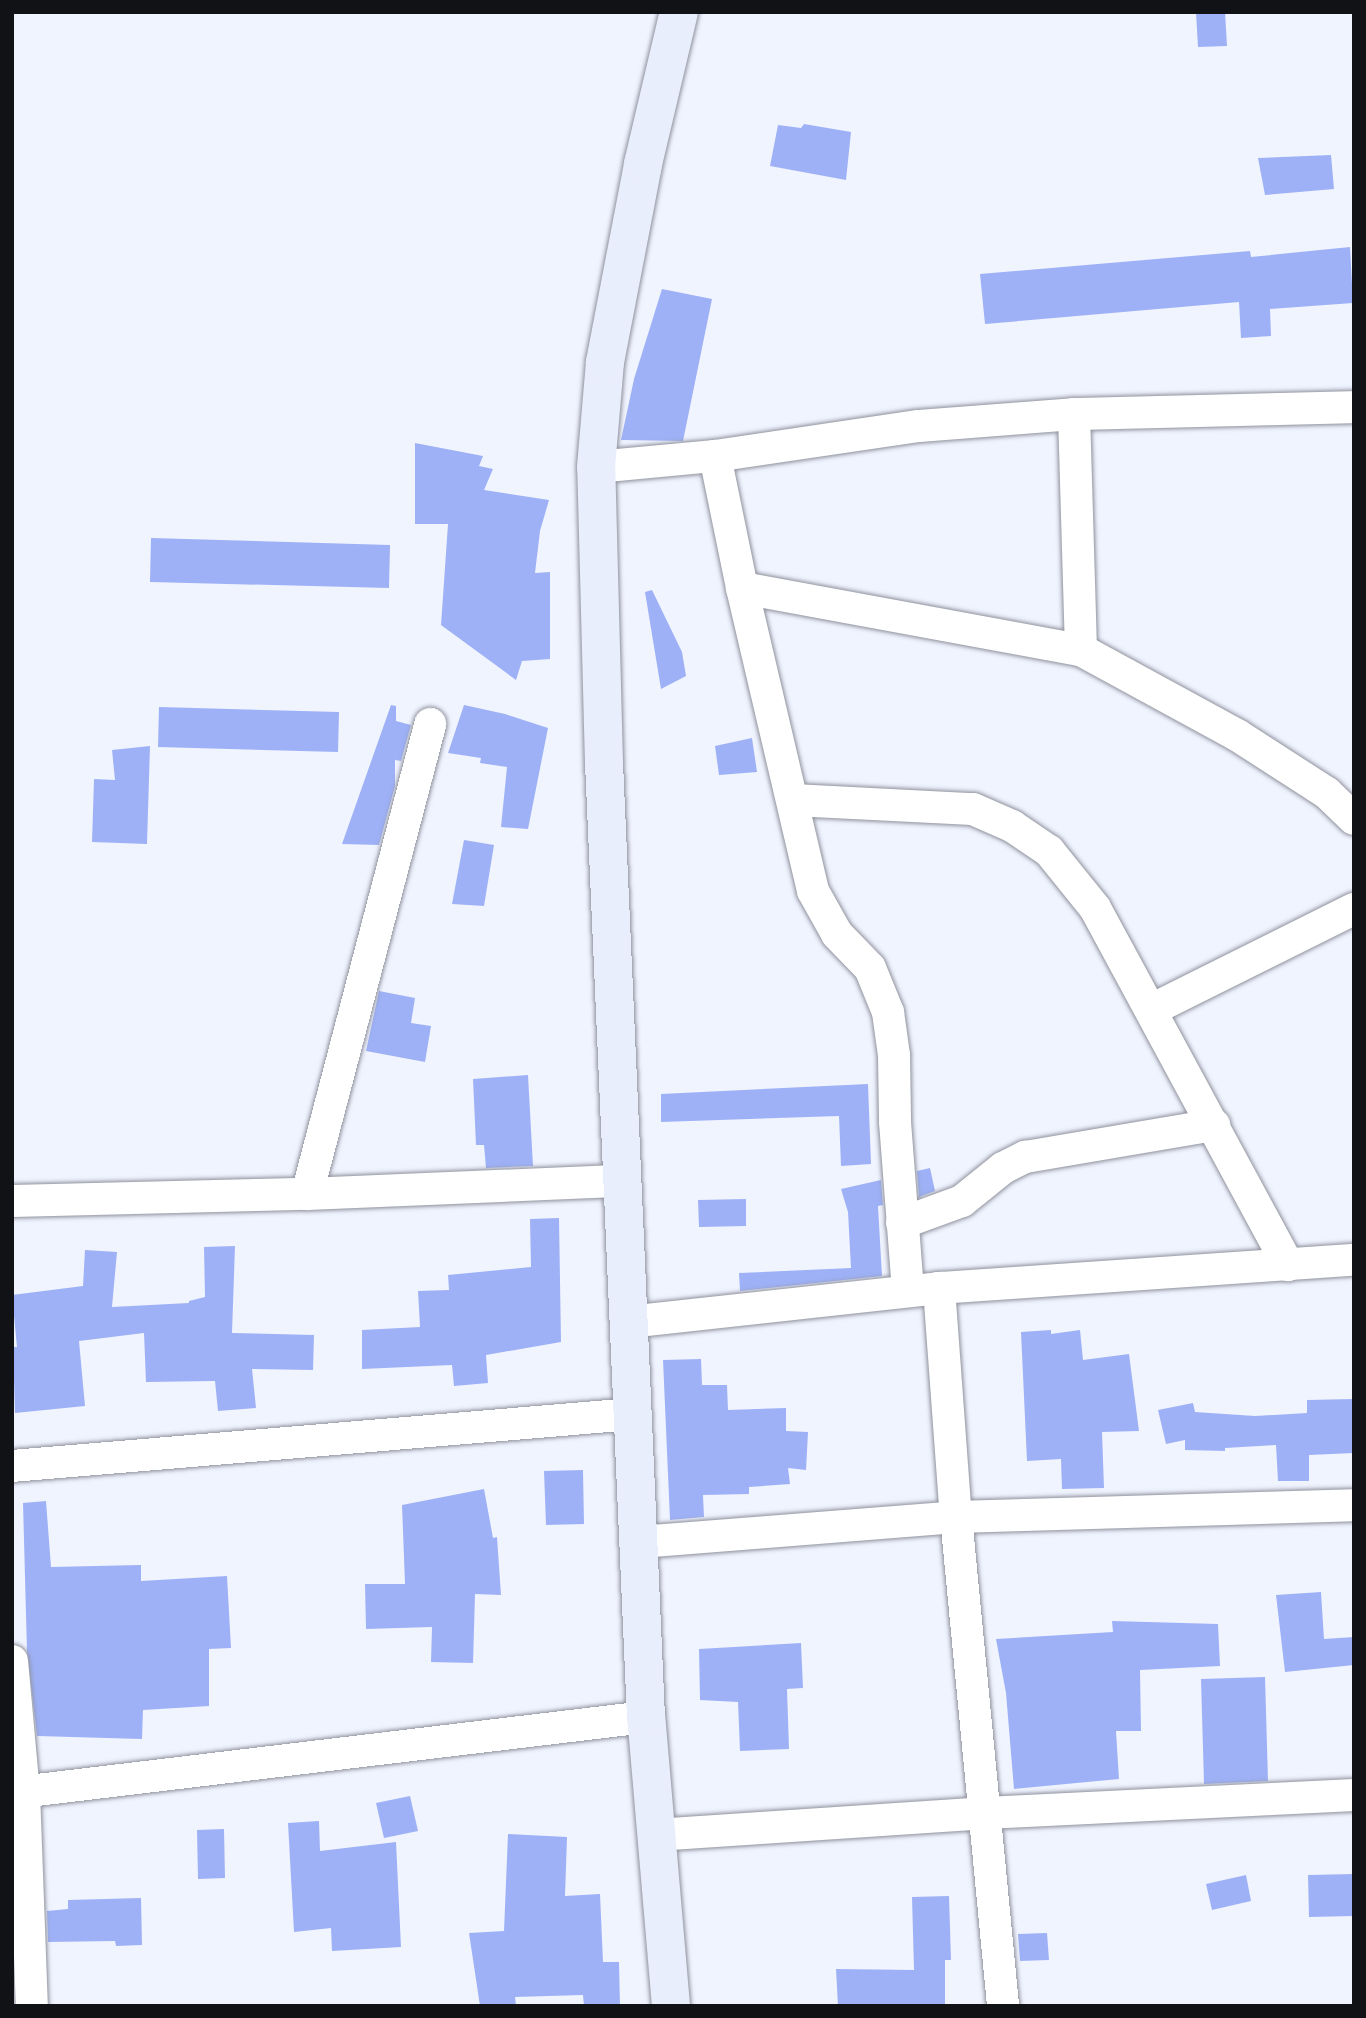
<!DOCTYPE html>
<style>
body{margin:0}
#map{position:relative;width:1366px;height:2018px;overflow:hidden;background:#f0f4ff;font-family:"Golos Text",sans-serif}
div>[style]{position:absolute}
.building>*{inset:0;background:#9eb1f6}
.roads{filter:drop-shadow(0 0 2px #8f929d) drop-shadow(0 0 2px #8f929d)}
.street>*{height:32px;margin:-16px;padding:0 16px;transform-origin:16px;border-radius:16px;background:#fff}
.secondary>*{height:38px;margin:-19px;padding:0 19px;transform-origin:19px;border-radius:19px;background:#e9eefd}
span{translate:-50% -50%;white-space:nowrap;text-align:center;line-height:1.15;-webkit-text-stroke:5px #f0f4ff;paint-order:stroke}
.frame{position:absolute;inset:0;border:14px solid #111216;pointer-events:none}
</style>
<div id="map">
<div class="building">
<i style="clip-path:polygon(1196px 12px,1225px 12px,1227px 46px,1198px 47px)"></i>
<i style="clip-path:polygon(804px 124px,851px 132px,846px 180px,770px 166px,778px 125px,801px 128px)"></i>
<i style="clip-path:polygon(1331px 155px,1334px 189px,1265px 195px,1258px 158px)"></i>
<i style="clip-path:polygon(1350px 247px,1353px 303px,1270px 309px,1271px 336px,1241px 338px,1239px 302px,985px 324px,980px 274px,1250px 251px,1251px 257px)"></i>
<i style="clip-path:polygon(662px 289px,712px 299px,683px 441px,621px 440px,634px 379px)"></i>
<i style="clip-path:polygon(415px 443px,483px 456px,479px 466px,493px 469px,484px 490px,549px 500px,540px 531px,535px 573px,550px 572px,550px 659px,522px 661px,516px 680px,441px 625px,448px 524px,415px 524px)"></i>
<i style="clip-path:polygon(151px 538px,390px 545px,389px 588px,150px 582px)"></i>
<i style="clip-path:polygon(652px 590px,682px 652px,686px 676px,661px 689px,645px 592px)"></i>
<i style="clip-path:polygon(391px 705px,396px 706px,396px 721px,411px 725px,401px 761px,395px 760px,395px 786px,379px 845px,342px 844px)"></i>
<i style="clip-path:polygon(464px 705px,505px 714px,548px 728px,528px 829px,501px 827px,507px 767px,480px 763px,481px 758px,448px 753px)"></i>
<i style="clip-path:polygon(159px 707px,339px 712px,338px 752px,158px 747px)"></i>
<i style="clip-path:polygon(752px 738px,757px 772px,719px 775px,715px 746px)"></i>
<i style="clip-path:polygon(150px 746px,147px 844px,92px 842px,94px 779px,115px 780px,112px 750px)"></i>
<i style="clip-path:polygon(464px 840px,494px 845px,484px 906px,452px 904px)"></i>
<i style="clip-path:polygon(379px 991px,415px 998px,411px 1023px,431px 1026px,425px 1062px,366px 1051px)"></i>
<i style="clip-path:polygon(528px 1075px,533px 1166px,486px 1168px,484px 1145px,476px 1145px,473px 1079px)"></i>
<i style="clip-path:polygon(868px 1084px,871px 1164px,841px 1166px,839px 1116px,661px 1122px,661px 1094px)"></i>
<i style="clip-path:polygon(930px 1168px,935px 1191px,919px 1197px,917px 1171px)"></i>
<i style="clip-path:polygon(881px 1180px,883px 1205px,878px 1206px,882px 1276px,740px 1291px,739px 1273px,851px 1268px,848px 1212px,841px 1189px)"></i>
<i style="clip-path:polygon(746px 1199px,746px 1226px,699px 1227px,698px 1200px)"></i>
<i style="clip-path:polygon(559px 1218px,561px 1342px,486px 1355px,488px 1383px,454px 1386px,452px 1365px,362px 1369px,362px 1330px,420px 1327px,418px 1291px,449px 1290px,448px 1275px,531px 1267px,530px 1219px)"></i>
<i style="clip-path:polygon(235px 1246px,232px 1333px,314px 1335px,313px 1370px,252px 1369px,256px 1408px,218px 1411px,215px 1381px,146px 1382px,144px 1333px,79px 1341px,85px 1406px,15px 1413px,13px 1347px,17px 1347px,12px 1295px,83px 1286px,85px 1250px,117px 1252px,112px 1307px,189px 1303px,189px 1301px,205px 1297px,204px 1247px)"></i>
<i style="clip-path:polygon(1051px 1330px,1051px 1334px,1080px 1330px,1083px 1360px,1129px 1354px,1139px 1431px,1102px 1432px,1104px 1488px,1062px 1489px,1061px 1459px,1027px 1461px,1021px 1332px)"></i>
<i style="clip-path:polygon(701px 1359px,702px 1385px,727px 1385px,728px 1410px,786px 1408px,786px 1431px,808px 1432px,806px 1470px,788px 1468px,790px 1484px,749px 1487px,749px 1494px,703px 1495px,704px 1517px,670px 1520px,663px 1360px)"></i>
<i style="clip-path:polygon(1354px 1399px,1354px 1453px,1309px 1455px,1309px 1481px,1278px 1481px,1276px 1445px,1225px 1448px,1225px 1451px,1185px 1450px,1185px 1440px,1166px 1444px,1158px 1410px,1193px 1403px,1195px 1412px,1255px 1416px,1307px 1413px,1307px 1400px)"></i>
<i style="clip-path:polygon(583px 1470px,584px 1524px,546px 1525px,544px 1471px)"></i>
<i style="clip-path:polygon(484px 1489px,493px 1538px,497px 1537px,501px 1595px,475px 1594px,473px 1663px,431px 1662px,432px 1627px,366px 1629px,365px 1584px,405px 1584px,402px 1505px)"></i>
<i style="clip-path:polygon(46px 1501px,51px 1567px,141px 1565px,141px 1581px,227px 1576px,231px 1648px,209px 1649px,209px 1706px,143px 1710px,142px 1739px,37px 1736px,27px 1651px,23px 1503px)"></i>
<i style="clip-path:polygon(1321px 1592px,1324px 1639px,1354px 1637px,1354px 1665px,1285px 1672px,1276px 1595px)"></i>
<i style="clip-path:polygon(1112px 1621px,1218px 1624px,1220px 1666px,1140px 1670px,1141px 1731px,1116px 1731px,1119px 1779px,1014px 1789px,1006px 1693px,996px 1639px,1113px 1632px)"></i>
<i style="clip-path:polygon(801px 1643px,803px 1688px,787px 1689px,789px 1749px,740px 1751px,738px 1702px,700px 1700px,699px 1649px)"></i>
<i style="clip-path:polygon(1265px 1677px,1268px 1781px,1204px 1784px,1201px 1679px)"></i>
<i style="clip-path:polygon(410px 1796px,418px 1831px,384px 1838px,376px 1803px)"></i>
<i style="clip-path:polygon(319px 1821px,320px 1851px,396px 1842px,401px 1947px,332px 1951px,331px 1928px,294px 1932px,288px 1823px)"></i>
<i style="clip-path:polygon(224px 1829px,225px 1878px,198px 1879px,197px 1830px)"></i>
<i style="clip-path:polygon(508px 1834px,567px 1837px,565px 1896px,600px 1894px,603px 1962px,619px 1962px,620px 2006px,584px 2006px,583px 1995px,515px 1997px,516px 2006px,480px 2006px,469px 1933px,504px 1931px)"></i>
<i style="clip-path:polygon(1354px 1874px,1354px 1916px,1309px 1917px,1308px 1875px)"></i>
<i style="clip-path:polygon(1246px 1875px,1251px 1901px,1212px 1910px,1206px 1884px)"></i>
<i style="clip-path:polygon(949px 1896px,951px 1960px,945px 1960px,945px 2005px,838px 2006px,836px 1969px,914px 1970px,912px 1897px)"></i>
<i style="clip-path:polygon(141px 1898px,142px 1945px,116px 1946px,115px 1941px,48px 1942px,47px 1911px,68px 1909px,68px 1900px)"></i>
<i style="clip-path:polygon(1047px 1933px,1049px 1960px,1020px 1961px,1018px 1934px)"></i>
</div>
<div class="roads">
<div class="street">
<i style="left:1074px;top:414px;width:236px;rotate:88.3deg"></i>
<i style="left:715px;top:456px;width:135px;rotate:78.4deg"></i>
<i style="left:742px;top:588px;width:311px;rotate:76.8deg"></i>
<i style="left:813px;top:891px;width:49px;rotate:60.8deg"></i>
<i style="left:837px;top:934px;width:47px;rotate:45.9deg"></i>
<i style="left:870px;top:968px;width:48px;rotate:67.8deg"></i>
<i style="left:888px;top:1012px;width:43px;rotate:82.1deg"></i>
<i style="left:894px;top:1055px;width:67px;rotate:89.1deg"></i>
<i style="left:895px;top:1122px;width:169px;rotate:85.6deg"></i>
<i style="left:596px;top:467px;width:120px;rotate:-5.3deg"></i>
<i style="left:715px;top:456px;width:206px;rotate:-8.4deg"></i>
<i style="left:919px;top:426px;width:155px;rotate:-4.4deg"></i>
<i style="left:1074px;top:414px;width:280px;rotate:-1.4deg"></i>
<i style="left:742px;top:588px;width:345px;rotate:10.4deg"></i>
<i style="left:1081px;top:650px;width:178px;rotate:28.6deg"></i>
<i style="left:1237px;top:735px;width:107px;rotate:32.8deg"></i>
<i style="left:1327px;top:793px;width:37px;rotate:44deg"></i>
<i style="left:793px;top:800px;width:180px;rotate:2.9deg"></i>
<i style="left:973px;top:809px;width:43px;rotate:23.6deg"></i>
<i style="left:1012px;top:826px;width:45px;rotate:34deg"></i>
<i style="left:1049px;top:851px;width:73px;rotate:51.1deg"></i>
<i style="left:1095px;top:908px;width:406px;rotate:61.6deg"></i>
<i style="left:1151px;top:1010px;width:227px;rotate:-26.5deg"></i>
<i style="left:307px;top:1194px;width:486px;rotate:-75.3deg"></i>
<i style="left:12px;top:1201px;width:295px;rotate:-1.4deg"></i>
<i style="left:307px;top:1194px;width:315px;rotate:-2.4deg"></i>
<i style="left:902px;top:1223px;width:64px;rotate:-20.1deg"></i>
<i style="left:962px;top:1201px;width:53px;rotate:-38.8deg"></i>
<i style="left:1003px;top:1168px;width:25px;rotate:-27deg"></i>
<i style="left:1025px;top:1157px;width:192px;rotate:-9.6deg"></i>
<i style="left:939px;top:1288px;width:230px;rotate:85.8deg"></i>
<i style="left:956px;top:1517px;width:491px;rotate:84.5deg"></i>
<i style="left:628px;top:1322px;width:313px;rotate:-6.2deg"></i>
<i style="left:939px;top:1288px;width:416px;rotate:-3.9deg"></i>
<i style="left:12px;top:1466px;width:623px;rotate:-4.79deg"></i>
<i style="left:640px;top:1542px;width:317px;rotate:-4.5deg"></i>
<i style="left:956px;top:1517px;width:398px;rotate:-1.7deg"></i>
<i style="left:12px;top:1661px;width:132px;rotate:84.8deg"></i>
<i style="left:24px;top:1792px;width:214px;rotate:87.9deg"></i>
<i style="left:12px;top:1793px;width:639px;rotate:-6.84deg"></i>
<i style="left:656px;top:1835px;width:331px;rotate:-3.8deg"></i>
<i style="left:986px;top:1813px;width:368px;rotate:-2.8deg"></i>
</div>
<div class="secondary">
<i style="left:671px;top:2006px;width:290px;rotate:-94.9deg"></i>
<i style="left:646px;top:1717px;width:954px;rotate:-92.52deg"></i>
<i style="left:604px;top:764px;width:297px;rotate:-91.5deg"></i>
<i style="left:596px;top:467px;width:105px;rotate:-85.1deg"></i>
<i style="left:605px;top:362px;width:202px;rotate:-79.1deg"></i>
<i style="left:643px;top:164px;width:156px;rotate:-76.7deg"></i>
</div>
</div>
<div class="frame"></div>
</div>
